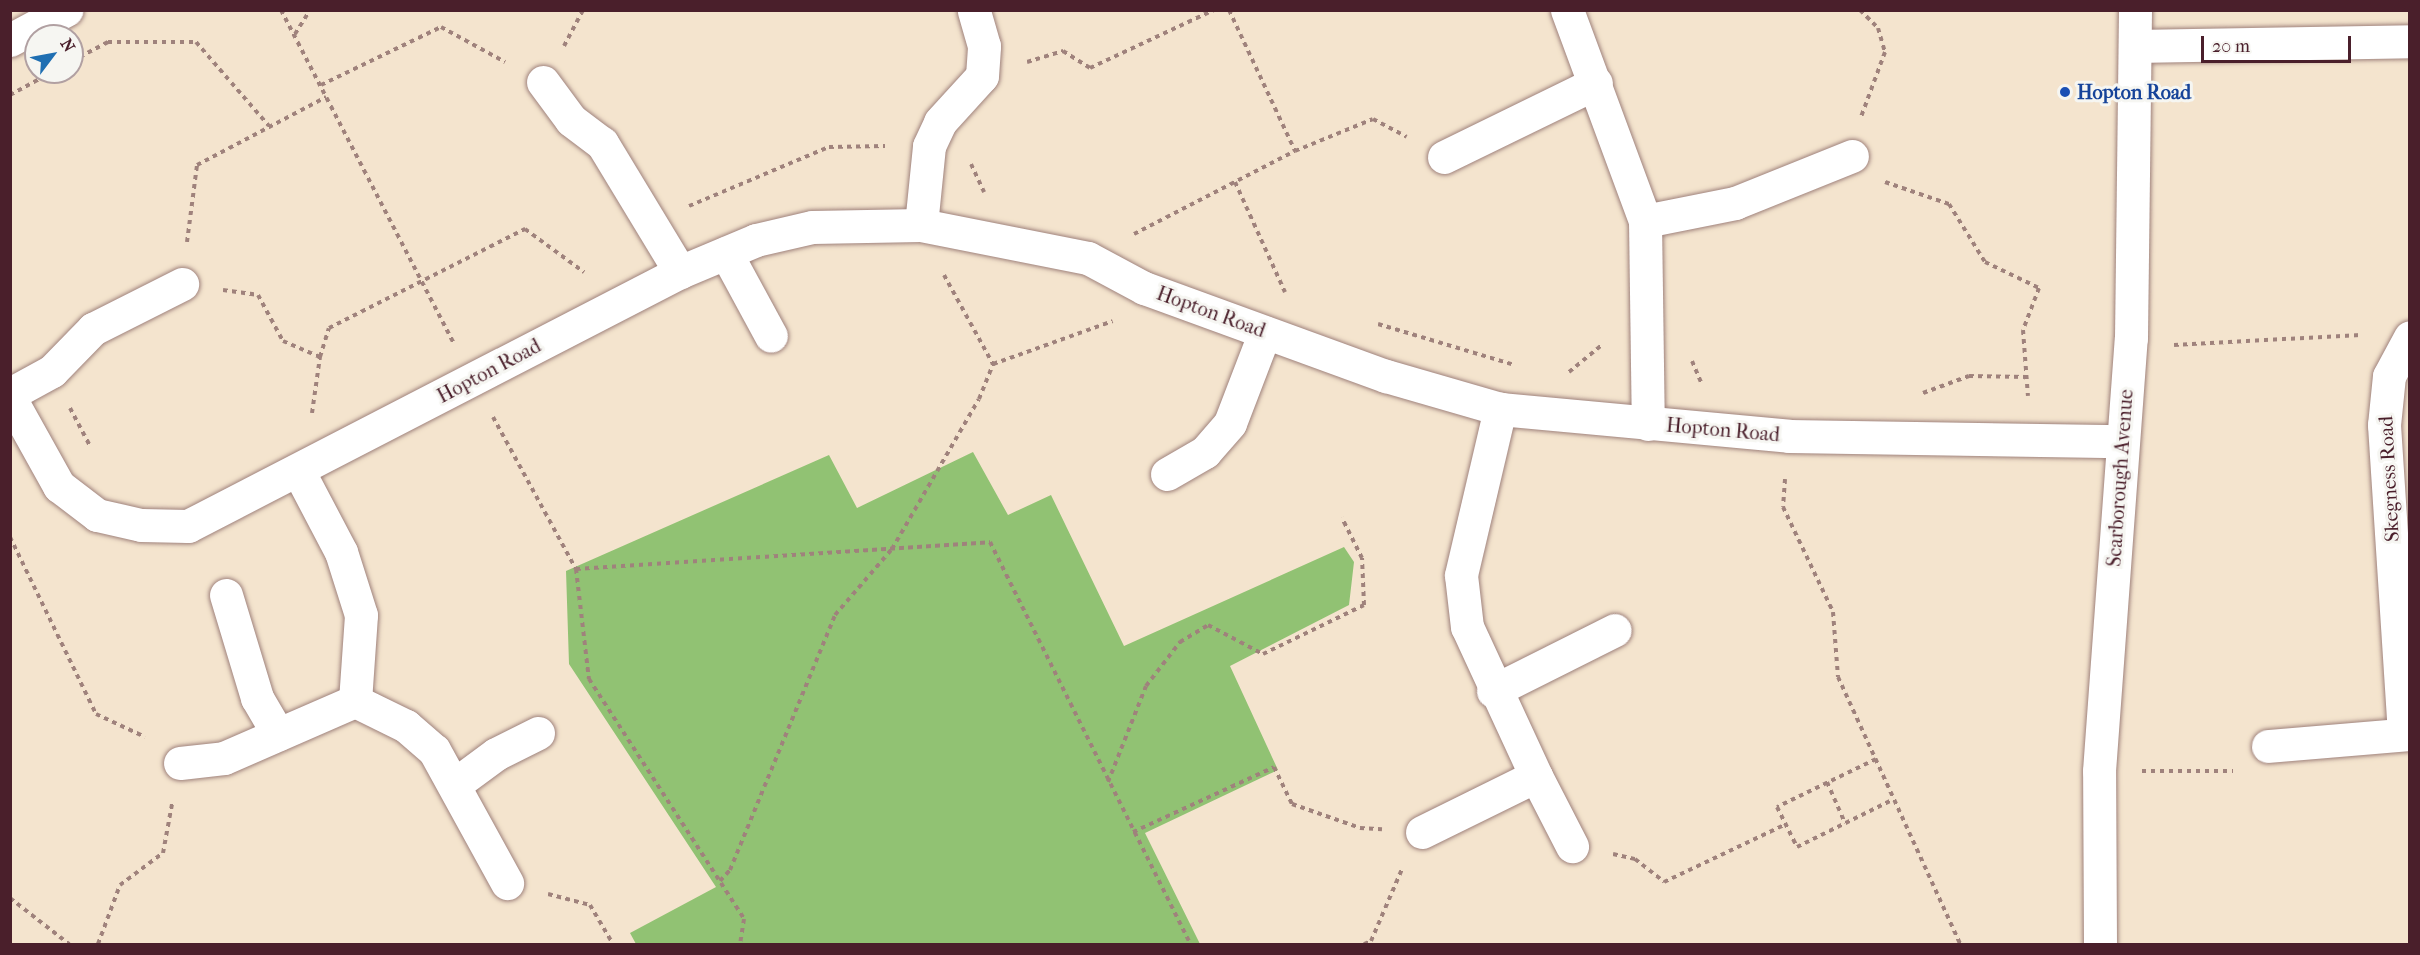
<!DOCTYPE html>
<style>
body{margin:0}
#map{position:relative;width:2420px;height:955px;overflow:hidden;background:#f4e4ce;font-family:"IM FELL French Canon",serif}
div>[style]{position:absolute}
.green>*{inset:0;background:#91c273}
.path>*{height:4px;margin-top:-2px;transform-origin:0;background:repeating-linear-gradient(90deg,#9f827c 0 4.5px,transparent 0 9px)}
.roads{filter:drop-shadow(0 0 2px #9f827c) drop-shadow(0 0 2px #9f827c)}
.minor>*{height:33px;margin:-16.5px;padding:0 16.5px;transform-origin:16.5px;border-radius:16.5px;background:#fff}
.dots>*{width:16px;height:16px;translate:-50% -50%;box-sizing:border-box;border:3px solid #f6f6f2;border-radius:50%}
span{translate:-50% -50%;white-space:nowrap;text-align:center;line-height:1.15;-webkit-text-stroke:6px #f6f6f2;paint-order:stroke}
.transit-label{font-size:20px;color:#164399;font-weight:700}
.left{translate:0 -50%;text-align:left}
.street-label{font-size:20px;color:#4a1f2b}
.frame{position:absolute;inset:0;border:12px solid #4a1f2b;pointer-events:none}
.north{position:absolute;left:24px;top:24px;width:60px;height:60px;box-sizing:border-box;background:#f6f6f2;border:2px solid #b1a0a2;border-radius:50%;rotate:58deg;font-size:16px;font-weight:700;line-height:24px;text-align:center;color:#4a1f2b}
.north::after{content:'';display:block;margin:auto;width:21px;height:27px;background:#1f6fb2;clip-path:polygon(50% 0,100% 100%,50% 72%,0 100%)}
.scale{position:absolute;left:2201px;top:36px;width:150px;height:27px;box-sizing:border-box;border:3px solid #4a1f2b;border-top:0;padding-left:8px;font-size:18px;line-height:21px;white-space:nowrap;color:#4a1f2b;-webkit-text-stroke:4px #f6f6f2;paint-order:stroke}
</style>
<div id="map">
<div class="green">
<i style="clip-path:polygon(973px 452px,1008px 515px,1051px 495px,1124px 646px,1344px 547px,1354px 562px,1349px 605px,1230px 666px,1278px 770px,1145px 833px,1200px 944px,636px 944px,630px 933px,716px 887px,569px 664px,566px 571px,829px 455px,857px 508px)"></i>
</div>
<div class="path">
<i style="left:281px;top:10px;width:374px;rotate:62.6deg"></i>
<i style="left:1229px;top:10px;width:156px;rotate:64.9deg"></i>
<i style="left:1860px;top:10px;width:25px;rotate:45deg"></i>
<i style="left:1878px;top:28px;width:25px;rotate:74deg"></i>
<i style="left:1885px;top:52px;width:69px;rotate:110.3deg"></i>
<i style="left:295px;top:34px;width:28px;rotate:-58deg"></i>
<i style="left:564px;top:46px;width:41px;rotate:-62.2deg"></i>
<i style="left:72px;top:61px;width:41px;rotate:-27.8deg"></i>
<i style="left:108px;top:42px;width:88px"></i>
<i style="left:196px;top:42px;width:111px;rotate:49deg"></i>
<i style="left:1027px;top:62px;width:38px;rotate:-17deg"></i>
<i style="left:1063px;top:51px;width:32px;rotate:32deg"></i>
<i style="left:1090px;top:68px;width:137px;rotate:-25.1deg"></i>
<i style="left:321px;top:85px;width:133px;rotate:-25.8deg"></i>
<i style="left:441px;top:27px;width:73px;rotate:28.7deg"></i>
<i style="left:10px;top:95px;width:48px;rotate:-28.7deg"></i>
<i style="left:971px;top:164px;width:31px;rotate:65deg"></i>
<i style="left:1235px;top:182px;width:121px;rotate:65.6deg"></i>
<i style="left:1885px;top:182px;width:68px;rotate:19deg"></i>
<i style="left:1949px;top:204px;width:68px;rotate:58.2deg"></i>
<i style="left:1985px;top:262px;width:60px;rotate:25.7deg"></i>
<i style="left:2039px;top:288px;width:45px;rotate:110.9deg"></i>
<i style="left:2023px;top:330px;width:66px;rotate:85.7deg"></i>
<i style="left:689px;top:206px;width:152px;rotate:-22.9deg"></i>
<i style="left:829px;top:147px;width:56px;rotate:-1deg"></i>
<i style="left:1134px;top:234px;width:181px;rotate:-27.3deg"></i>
<i style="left:1295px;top:151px;width:84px;rotate:-22.3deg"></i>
<i style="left:1373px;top:119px;width:38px;rotate:28deg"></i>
<i style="left:187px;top:242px;width:78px;rotate:-82.6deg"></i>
<i style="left:197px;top:165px;width:146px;rotate:-27.8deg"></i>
<i style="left:944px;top:275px;width:102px;rotate:61.2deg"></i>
<i style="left:223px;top:290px;width:35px;rotate:8deg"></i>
<i style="left:258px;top:295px;width:52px;rotate:61.5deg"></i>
<i style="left:283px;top:341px;width:40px;rotate:23.4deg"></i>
<i style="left:320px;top:357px;width:30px;rotate:-73deg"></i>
<i style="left:329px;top:328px;width:220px;rotate:-26.8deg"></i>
<i style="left:525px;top:229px;width:73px;rotate:36.1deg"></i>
<i style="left:1378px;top:324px;width:143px;rotate:16.7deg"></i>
<i style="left:2174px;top:345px;width:187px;rotate:-3.1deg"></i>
<i style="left:1692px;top:361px;width:25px;rotate:67deg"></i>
<i style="left:1569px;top:372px;width:44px;rotate:-39.5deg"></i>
<i style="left:1923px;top:393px;width:49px;rotate:-20.3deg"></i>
<i style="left:1969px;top:376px;width:58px;rotate:1deg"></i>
<i style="left:70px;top:408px;width:41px;rotate:62.2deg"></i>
<i style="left:312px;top:413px;width:57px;rotate:-81.9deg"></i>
<i style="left:493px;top:417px;width:173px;rotate:61.4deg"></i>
<i style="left:576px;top:569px;width:415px;rotate:-3.7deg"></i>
<i style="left:990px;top:542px;width:449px;rotate:63.5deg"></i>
<i style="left:1785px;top:479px;width:28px;rotate:94deg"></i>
<i style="left:1783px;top:507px;width:116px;rotate:64.5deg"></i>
<i style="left:1833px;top:612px;width:65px;rotate:85.6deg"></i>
<i style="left:1838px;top:677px;width:294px;rotate:65.4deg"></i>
<i style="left:10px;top:537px;width:197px;rotate:64.1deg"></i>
<i style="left:96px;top:714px;width:54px;rotate:25.1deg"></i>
<i style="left:576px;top:569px;width:111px;rotate:83.3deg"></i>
<i style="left:589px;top:679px;width:286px;rotate:57.1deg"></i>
<i style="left:744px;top:919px;width:25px;rotate:99deg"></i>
<i style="left:1876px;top:759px;width:110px;rotate:154.1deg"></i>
<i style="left:1777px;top:807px;width:45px;rotate:63.4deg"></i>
<i style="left:1797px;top:847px;width:108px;rotate:-26.3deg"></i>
<i style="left:2142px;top:771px;width:91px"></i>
<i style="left:1108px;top:782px;width:103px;rotate:-68.4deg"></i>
<i style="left:1146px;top:686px;width:56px;rotate:-52.3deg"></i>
<i style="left:1180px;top:642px;width:33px;rotate:-31deg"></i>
<i style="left:1208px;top:625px;width:62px;rotate:27.8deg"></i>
<i style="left:1263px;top:654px;width:112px;rotate:-25.9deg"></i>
<i style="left:1364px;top:605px;width:47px;rotate:-92.4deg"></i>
<i style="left:1362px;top:558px;width:45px;rotate:-116.6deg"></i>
<i style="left:1827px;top:782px;width:45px;rotate:66.3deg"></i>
<i style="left:1133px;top:832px;width:155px;rotate:-24.7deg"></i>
<i style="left:1274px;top:767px;width:41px;rotate:64.1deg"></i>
<i style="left:1292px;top:804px;width:72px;rotate:19.4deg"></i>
<i style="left:1360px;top:828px;width:22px;rotate:3deg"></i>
<i style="left:1613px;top:854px;width:23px;rotate:13deg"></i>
<i style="left:1635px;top:859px;width:37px;rotate:38deg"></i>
<i style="left:1664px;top:882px;width:135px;rotate:-25.4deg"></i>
<i style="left:720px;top:881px;width:15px;rotate:-48deg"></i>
<i style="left:730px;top:870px;width:276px;rotate:-67.6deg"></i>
<i style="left:835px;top:615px;width:87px;rotate:-49.2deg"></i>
<i style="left:892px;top:549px;width:173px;rotate:-59.9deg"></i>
<i style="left:979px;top:399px;width:38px;rotate:-68deg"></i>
<i style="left:993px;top:364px;width:127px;rotate:-19.7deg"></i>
<i style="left:548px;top:894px;width:43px;rotate:14.7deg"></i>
<i style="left:590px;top:905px;width:45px;rotate:59.5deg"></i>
<i style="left:10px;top:898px;width:75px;rotate:37.9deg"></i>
<i style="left:98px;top:944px;width:63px;rotate:-69.6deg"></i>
<i style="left:120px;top:885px;width:54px;rotate:-36.7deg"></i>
<i style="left:163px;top:853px;width:50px;rotate:-79.6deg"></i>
<i style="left:1364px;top:944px;width:8px;rotate:-23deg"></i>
<i style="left:1371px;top:941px;width:78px;rotate:-66.7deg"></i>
</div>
<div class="roads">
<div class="minor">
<i style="left:1567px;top:10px;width:225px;rotate:69.7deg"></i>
<i style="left:1645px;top:221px;width:203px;rotate:89.2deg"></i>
<i style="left:10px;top:40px;width:64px;rotate:-28.2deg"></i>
<i style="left:2136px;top:46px;width:274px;rotate:-1deg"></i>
<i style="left:543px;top:82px;width:47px;rotate:53.6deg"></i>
<i style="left:571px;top:120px;width:39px;rotate:37deg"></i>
<i style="left:602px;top:143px;width:151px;rotate:58.8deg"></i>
<i style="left:1444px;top:157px;width:169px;rotate:-26deg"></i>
<i style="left:1645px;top:221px;width:92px;rotate:-11.3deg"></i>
<i style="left:1735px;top:203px;width:126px;rotate:-21.9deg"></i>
<i style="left:921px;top:225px;width:79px;rotate:-84.2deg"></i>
<i style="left:929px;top:146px;width:26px;rotate:-65deg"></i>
<i style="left:940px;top:122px;width:62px;rotate:-47.6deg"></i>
<i style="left:982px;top:76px;width:30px;rotate:-86deg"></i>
<i style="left:984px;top:46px;width:37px;rotate:-106deg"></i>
<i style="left:726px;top:253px;width:94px;rotate:61.5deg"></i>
<i style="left:10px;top:394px;width:48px;rotate:-28.7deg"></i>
<i style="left:52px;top:371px;width:59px;rotate:-45.7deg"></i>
<i style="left:93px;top:329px;width:100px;rotate:-26.8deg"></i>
<i style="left:10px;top:398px;width:101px;rotate:60.9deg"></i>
<i style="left:59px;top:486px;width:48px;rotate:37.3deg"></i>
<i style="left:97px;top:515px;width:45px;rotate:12.8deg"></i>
<i style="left:141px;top:525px;width:47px;rotate:1.2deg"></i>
<i style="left:188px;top:526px;width:554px;rotate:-27.31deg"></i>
<i style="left:680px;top:272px;width:82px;rotate:-22.8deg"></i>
<i style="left:756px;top:240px;width:57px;rotate:-13.1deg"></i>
<i style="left:812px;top:227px;width:109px;rotate:-1.1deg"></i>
<i style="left:921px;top:225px;width:170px;rotate:11.2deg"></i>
<i style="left:1088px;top:258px;width:64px;rotate:28.2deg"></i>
<i style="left:1144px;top:288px;width:258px;rotate:20deg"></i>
<i style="left:1386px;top:376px;width:119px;rotate:16.1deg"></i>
<i style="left:1500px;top:409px;width:290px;rotate:5.3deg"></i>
<i style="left:1789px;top:436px;width:332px;rotate:0.9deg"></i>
<i style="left:1167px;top:474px;width:44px;rotate:-30.1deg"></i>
<i style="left:1205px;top:452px;width:38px;rotate:-49deg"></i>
<i style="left:1230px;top:423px;width:97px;rotate:-69deg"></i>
<i style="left:226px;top:595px;width:108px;rotate:73.2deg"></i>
<i style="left:257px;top:698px;width:42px;rotate:59.7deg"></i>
<i style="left:1493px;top:691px;width:136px;rotate:-26.6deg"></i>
<i style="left:355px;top:701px;width:57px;rotate:26.1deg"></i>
<i style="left:406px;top:726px;width:37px;rotate:41deg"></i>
<i style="left:434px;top:750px;width:152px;rotate:61.2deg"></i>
<i style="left:2404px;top:734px;width:310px;rotate:-93.7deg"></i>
<i style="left:2384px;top:425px;width:49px;rotate:-84.2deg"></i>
<i style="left:2389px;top:376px;width:44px;rotate:-61.7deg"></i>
<i style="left:2268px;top:746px;width:143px;rotate:-4.8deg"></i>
<i style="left:180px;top:763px;width:44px;rotate:-6.5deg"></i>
<i style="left:224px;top:758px;width:143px;rotate:-23.5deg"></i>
<i style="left:355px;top:701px;width:86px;rotate:-86deg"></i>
<i style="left:361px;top:615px;width:66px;rotate:-107.6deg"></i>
<i style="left:341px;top:552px;width:90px;rotate:-117.7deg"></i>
<i style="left:1536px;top:776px;width:79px;rotate:62.8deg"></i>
<i style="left:454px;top:785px;width:52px;rotate:-36.4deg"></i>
<i style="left:496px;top:754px;width:47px;rotate:-26.6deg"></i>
<i style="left:1422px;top:832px;width:127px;rotate:-26.2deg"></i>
<i style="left:1536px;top:776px;width:164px;rotate:-114.8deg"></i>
<i style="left:1467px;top:627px;width:52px;rotate:-96.6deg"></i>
<i style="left:1461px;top:575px;width:171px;rotate:-76.8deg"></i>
<i style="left:2100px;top:944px;width:173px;rotate:-90.3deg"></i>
<i style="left:2099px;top:771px;width:434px;rotate:-85.8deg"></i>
<i style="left:2131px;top:338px;width:328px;rotate:-89.3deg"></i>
</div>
</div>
<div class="dots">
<i style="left:2065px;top:92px;background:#1a4fb4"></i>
</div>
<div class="transit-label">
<span class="left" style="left:2077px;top:92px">Hopton Road</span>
</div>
<div class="street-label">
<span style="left:1211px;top:312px;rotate:20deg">Hopton Road</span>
<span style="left:489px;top:371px;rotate:-28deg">Hopton Road</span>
<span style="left:1723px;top:430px;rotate:5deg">Hopton Road</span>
<span style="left:2120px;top:478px;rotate:-86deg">Scarborough Avenue</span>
<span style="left:2389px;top:479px;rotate:-93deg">Skegness Road</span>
</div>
<div class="frame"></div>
<div class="north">N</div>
<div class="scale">20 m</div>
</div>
